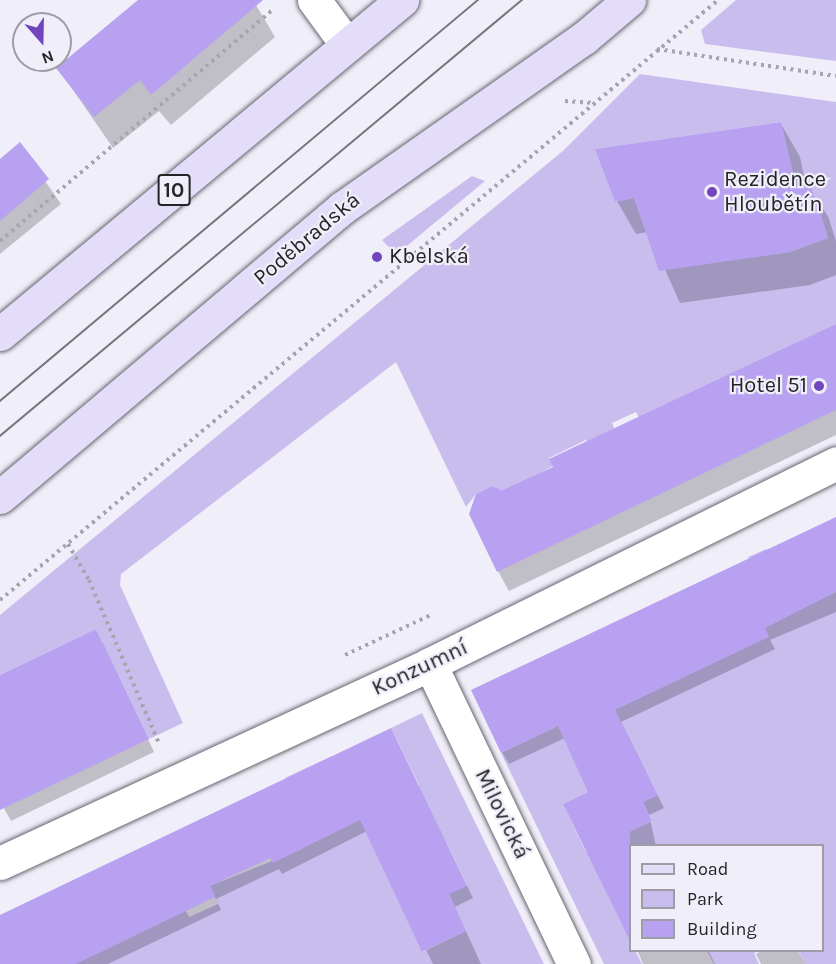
<!DOCTYPE html>
<meta charset="utf-8">
<style>
body{margin:0}
#map{position:relative;width:836px;height:964px;overflow:hidden;background:#f0eef9;font-family:Karla,sans-serif}
div>[style]{position:absolute}
.green>*{inset:0;background:#c9bdee}
.shadow>*{inset:0;background:#0003}
.building>*{inset:0;background:#b7a1f0}
.path>*{height:4px;margin-top:-2px;transform-origin:0;background:repeating-linear-gradient(90deg,#a6a4ad 0 3px,transparent 0 7.5px)}
.roads{filter:drop-shadow(0 0 2px #686670) drop-shadow(0 0 2px #686670)}
.street>*{height:33px;margin:-16.5px;padding:0 16.5px;transform-origin:16.5px;border-radius:16.5px;background:#fff}
.primary>*{height:33px;margin:-16.5px;padding:0 16.5px;transform-origin:16.5px;border-radius:16.5px;background:#e4ddf9}
.tram>*{height:1.5px;margin:-0.75px;padding:0 0.75px;transform-origin:0.75px;border-radius:0.75px;background:#77767d}
.dots>*{width:16px;height:16px;translate:-50% -50%;box-sizing:border-box;border:3px solid #f0eef9;border-radius:50%}
span{translate:-50% -50%;white-space:nowrap;text-align:center;line-height:1.15;-webkit-text-stroke:4.5px #f0eef9;paint-order:stroke}
.shield-label span{padding:2px 4px;background:#f0eef9;border:2px solid;border-radius:4px;-webkit-text-stroke-width:0}
.shield-label{font-size:21px;color:#242327;font-weight:700}
.poi-label{font-size:22px;color:#242327}
.left{translate:0 -50%;text-align:left}
.right{translate:-100% -50%;text-align:right}
.street-label{font-size:22px;color:#242327}
.legend{position:absolute;left:629px;top:844px;width:195px;height:108px;box-sizing:border-box;background:#f0eef9;border:2px solid #9e9da5;margin:0;padding:8px 10px;list-style:none;font-size:18px;color:#242327}
.legend li{display:flex;align-items:center;gap:12px;height:30px}
.legend b{width:30px;border:2px solid #9e9da5}
.north{position:absolute;left:12px;top:12px;width:60px;height:60px;box-sizing:border-box;background:#f0eef9;border:2px solid #9e9da5;border-radius:50%;rotate:160deg;font-size:16px;font-weight:700;line-height:24px;text-align:center;color:#242327}
.north::after{content:'';display:block;margin:auto;width:21px;height:27px;background:#7145bd;clip-path:polygon(50% 0,100% 100%,50% 72%,0 100%)}
</style>
<div id="map">
<div class="green">
<i style="clip-path:polygon(736px 0,836px 0,836px 61px,705px 44px,701px 30px)"></i>
<i style="clip-path:polygon(evenodd,640px 74px,836px 102px,836px 324px,640px 420px,636px 412px,612px 423px,618px 437px,590px 448px,586px 440px,549px 458px,553px 466px,536px 475px,502px 490px,492px 486px,476px 494px,466px 507px,396px 362px,121px 574px,120px 585px,183px 723px,149px 739px,96px 629px,0 675px,0 615px,564px 150px,640px 74px,781px 122px,796px 186px,810px 182px,828px 238px,790px 252px,660px 270px,634px 198px,615px 202px,596px 149px,781px 122px)"></i>
<i style="clip-path:polygon(472px 176px,485px 181px,396px 255px,382px 240px)"></i>
<i style="clip-path:polygon(evenodd,766px 549px,795px 611px,836px 592px,836px 964px,805px 964px,799px 951px,822px 950px,822px 846px,630px 846px,630px 884px,608px 896px,642px 964px,604px 964px,501px 753px,558px 726px,561px 731px,778px 621px,748px 557px,766px 549px,643px 766px,658px 795px,643px 802px,652px 821px,586px 852px,563px 804px,643px 766px)"></i>
<i style="clip-path:polygon(evenodd,422px 713px,544px 964px,73px 964px,130px 938px,128px 932px,181px 901px,189px 917px,218px 904px,210px 886px,302px 849px,300px 843px,313px 836px,285px 778px,332px 756px,359px 813px,419px 785px,391px 728px,422px 713px,446px 842px,467px 885px,449px 894px,466px 931px,423px 952px,384px 871px,446px 842px)"></i>
<i style="clip-path:polygon(707px 951px,759px 951px,754px 953px,759px 964px,714px 964px)"></i>
</div>
<div class="shadow">
<i style="clip-path:polygon(140px 0,253px 0,275px 37px,171px 125px,159px 111px,113px 148px,58px 68px)"></i>
<i style="clip-path:polygon(781px 124px,800px 157px,806px 185px,828px 216px,836px 241px,836px 275px,810px 285px,680px 303px,648px 232px,636px 234px,617px 201px)"></i>
<i style="clip-path:polygon(20px 145px,61px 204px,0 254px,0 161px)"></i>
<i style="clip-path:polygon(836px 326px,836px 435px,509px 591px,498px 571px,502px 492px,555px 467px,551px 459px)"></i>
<i style="clip-path:polygon(836px 518px,836px 612px,770px 640px,775px 649px,621px 722px,664px 808px,649px 815px,656px 846px,630px 846px,630px 938px,565px 804px,590px 793px,565px 738px,509px 764px,502px 752px)"></i>
<i style="clip-path:polygon(103px 643px,154px 752px,11px 821px,0 801px,0 676px)"></i>
<i style="clip-path:polygon(397px 742px,473px 898px,455px 907px,481px 964px,433px 964px,367px 831px,282px 874px,279px 869px,216px 899px,221px 910px,108px 964px,0 964px,0 916px)"></i>
<i style="clip-path:polygon(637px 950px,708px 950px,715px 964px,643px 964px)"></i>
<i style="clip-path:polygon(763px 950px,798px 950px,805px 964px,761px 964px,756px 954px)"></i>
</div>
<div class="building">
<i style="clip-path:polygon(138px 0,263px 0,151px 95px,140px 80px,94px 117px,56px 68px)"></i>
<i style="clip-path:polygon(781px 122px,796px 186px,810px 182px,828px 238px,790px 252px,659px 271px,634px 198px,615px 202px,595px 149px)"></i>
<i style="clip-path:polygon(20px 142px,49px 179px,0 221px,0 159px)"></i>
<i style="clip-path:polygon(836px 324px,836px 410px,497px 572px,469px 514px,476px 494px,492px 486px,502px 490px,553px 467px,549px 459px)"></i>
<i style="clip-path:polygon(836px 517px,836px 592px,765px 628px,769px 637px,615px 710px,658px 795px,643px 802px,652px 821px,630px 831px,630px 941px,563px 804px,588px 792px,558px 726px,501px 753px,471px 690px)"></i>
<i style="clip-path:polygon(96px 629px,149px 739px,0 810px,0 675px)"></i>
<i style="clip-path:polygon(391px 728px,467px 886px,449px 894px,466px 931px,422px 952px,360px 820px,273px 863px,270px 858px,210px 886px,215px 897px,76px 964px,0 964px,0 915px)"></i>
</div>
<div class="path">
<i style="left:657px;top:49px;width:181px;rotate:8.6deg"></i>
<i style="left:565px;top:101px;width:29px;rotate:4deg"></i>
<i style="left:0;top:241px;width:359px;rotate:-40.3deg"></i>
<i style="left:68px;top:544px;width:42px;rotate:59.7deg"></i>
<i style="left:89px;top:580px;width:177px;rotate:66.8deg"></i>
<i style="left:0;top:600px;width:936px;rotate:-39.88deg"></i>
<i style="left:345px;top:655px;width:97px;rotate:-25deg"></i>
</div>
<div class="roads">
<div class="street">
<i style="left:314px;top:0;width:56px;rotate:53.7deg"></i>
<i style="left:430px;top:664px;width:333px;rotate:64.4deg"></i>
<i style="left:0;top:863px;width:474px;rotate:-24.8deg"></i>
<i style="left:430px;top:664px;width:453px;rotate:-26.3deg"></i>
</div>
<div class="primary">
<i style="left:0;top:334px;width:523px;rotate:-39.72deg"></i>
<i style="left:0;top:497px;width:448px;rotate:-40.2deg"></i>
<i style="left:342px;top:208px;width:296px;rotate:-35.1deg"></i>
<i style="left:584px;top:38px;width:59px;rotate:-40.2deg"></i>
</div>
</div>
<div class="tram">
<i style="left:0;top:401px;width:624px;rotate:-39.99deg"></i>
<i style="left:0;top:436px;width:680px;rotate:-39.87deg"></i>
</div>
<div class="dots">
<i style="left:712px;top:192px;background:#7145bd"></i>
<i style="left:377px;top:257px;background:#7145bd"></i>
<i style="left:819px;top:386px;background:#7145bd"></i>
</div>
<div class="shield-label">
<span style="left:174px;top:190px">10</span>
</div>
<div class="poi-label">
<span class="left" style="left:724px;top:192px">Rezidence<br>Hloubětín</span>
<span class="left" style="left:389px;top:257px">Kbelská</span>
<span class="right" style="left:807px;top:386px">Hotel 51</span>
</div>
<div class="street-label">
<span style="left:307px;top:239px;rotate:-40deg">Poděbradská</span>
<span style="left:420px;top:668px;rotate:-25deg">Konzumní</span>
<span style="left:502px;top:814px;rotate:64deg">Milovická</span>
</div>
<ul class="legend">
<li><b style="height:8px;background:#e4ddf9"></b>Road</li>
<li><b style="height:16px;background:#c9bdee"></b>Park</li>
<li><b style="height:16px;background:#b7a1f0"></b>Building</li>
</ul>
<div class="north">N</div>
</div>
